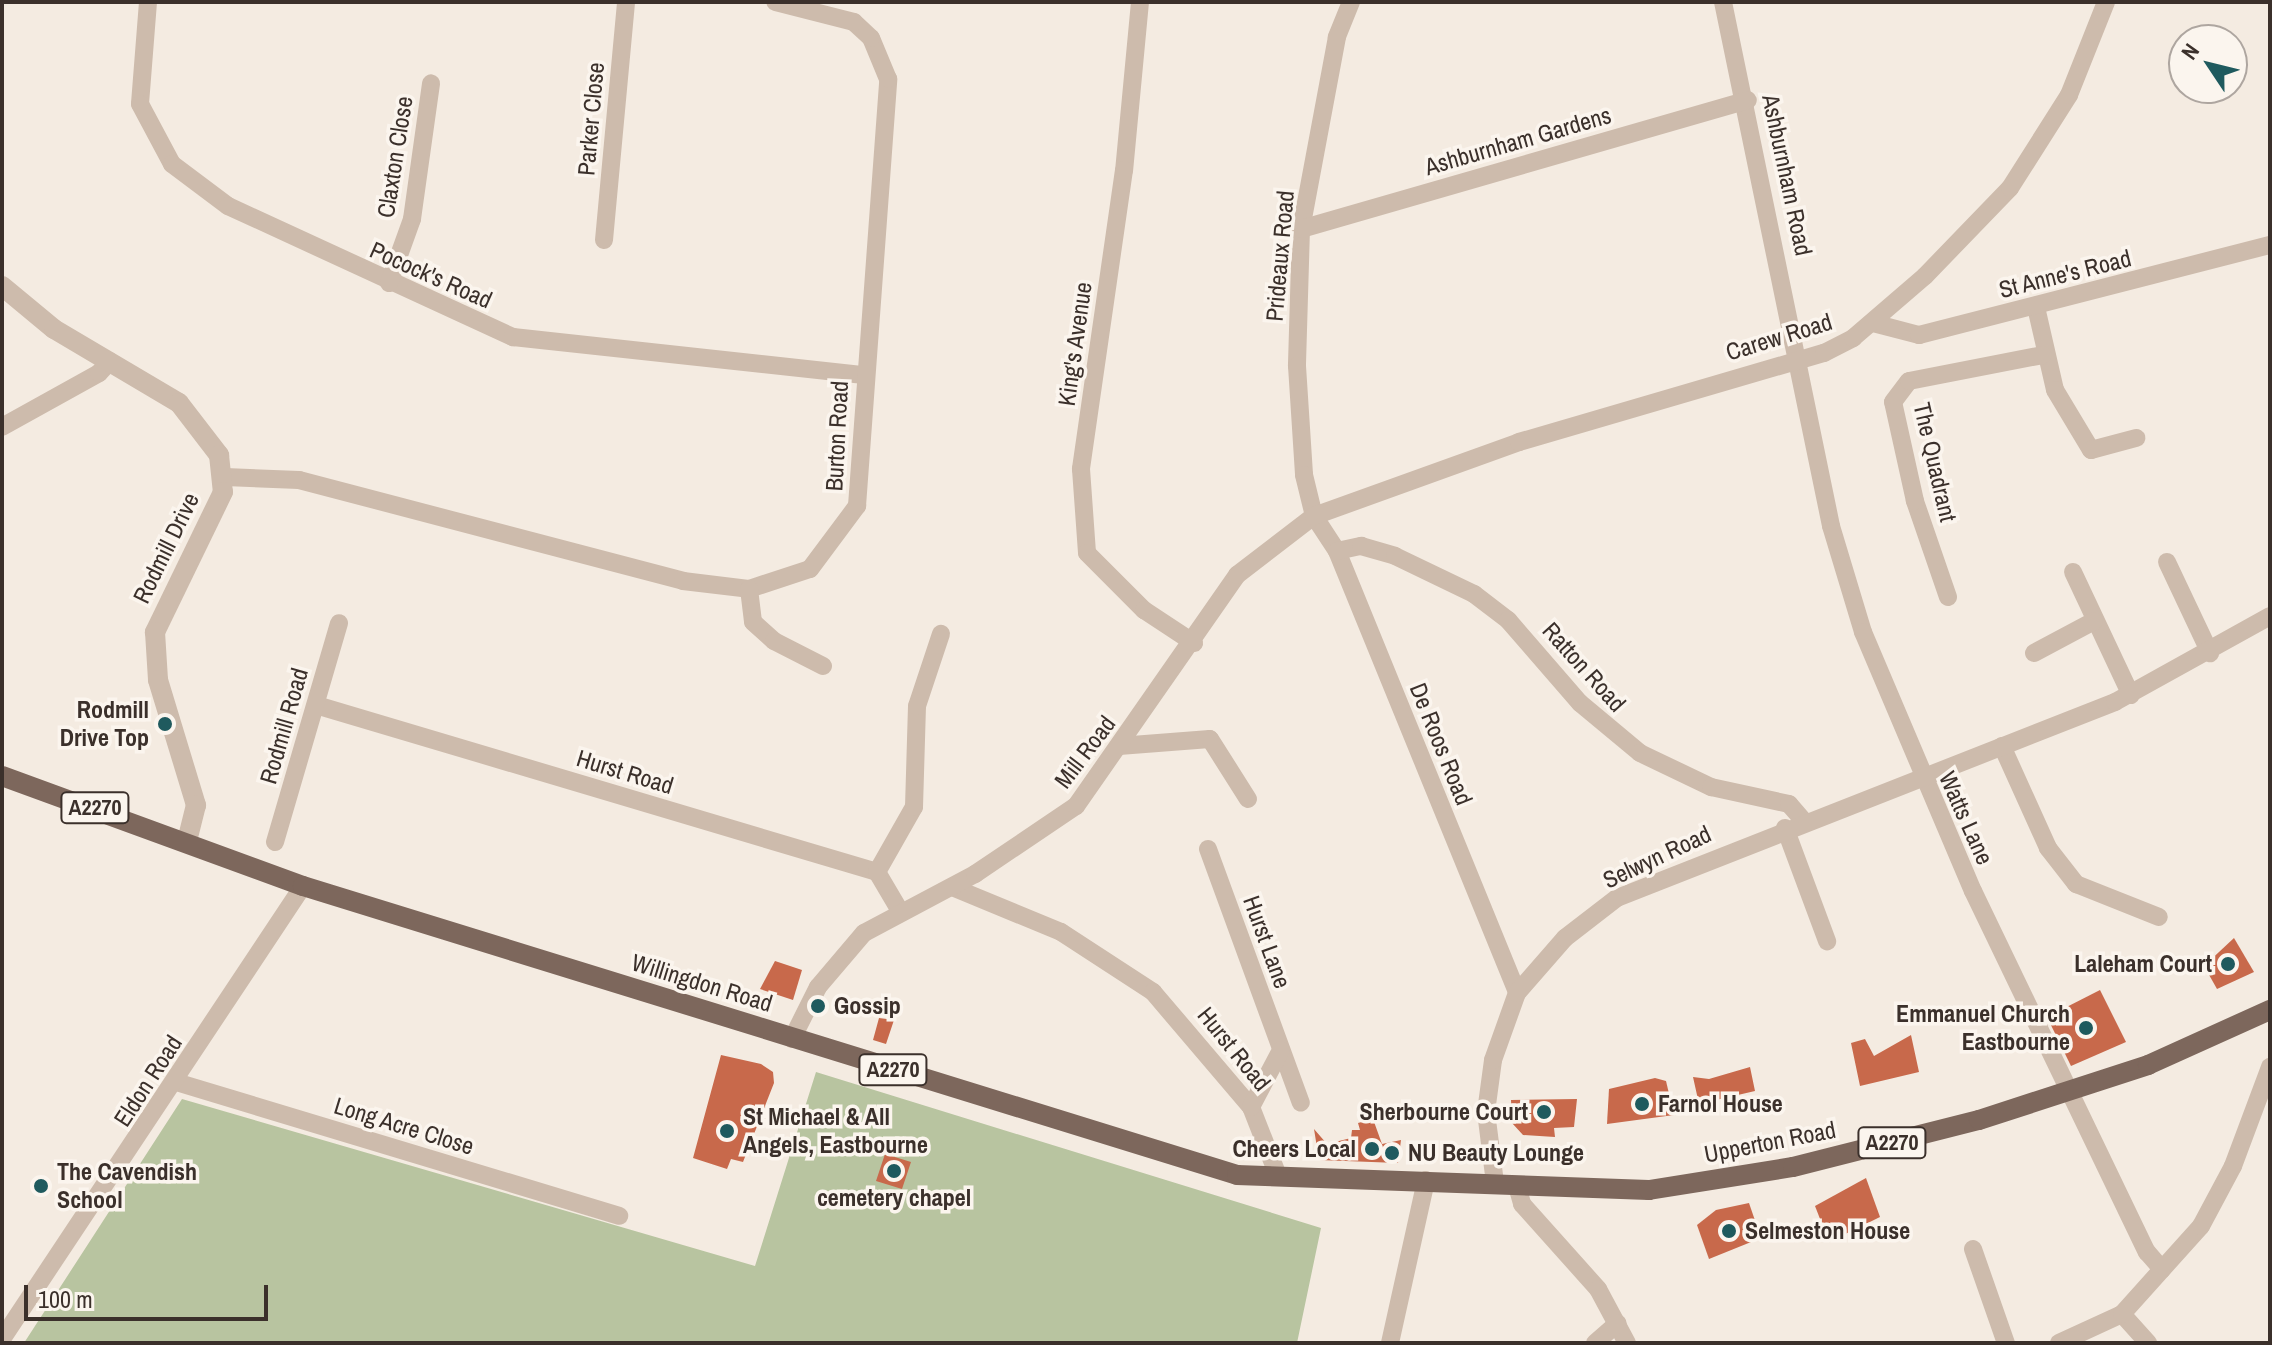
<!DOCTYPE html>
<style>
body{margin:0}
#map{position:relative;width:2272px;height:1345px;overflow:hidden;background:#f4ebe1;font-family:"Archivo Narrow",sans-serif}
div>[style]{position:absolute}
.green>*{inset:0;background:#b8c4a0}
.building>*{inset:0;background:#c8694b}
.minor>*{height:18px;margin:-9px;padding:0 9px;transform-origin:9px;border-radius:9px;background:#cdbbac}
.tertiary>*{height:20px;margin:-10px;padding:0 10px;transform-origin:10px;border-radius:10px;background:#cdbbac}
.primary>*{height:20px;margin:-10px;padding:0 10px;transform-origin:10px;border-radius:10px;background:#7d675c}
.dots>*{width:22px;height:22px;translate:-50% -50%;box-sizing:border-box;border:4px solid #fbf5ee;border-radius:50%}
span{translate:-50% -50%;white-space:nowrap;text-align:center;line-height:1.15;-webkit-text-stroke:7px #fbf5ee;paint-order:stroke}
.shield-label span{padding:2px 6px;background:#fbf5ee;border:2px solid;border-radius:6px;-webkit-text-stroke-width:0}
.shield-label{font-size:22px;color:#3b302b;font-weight:700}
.street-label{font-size:24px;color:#3b302b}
.poi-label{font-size:24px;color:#3b302b;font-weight:700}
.right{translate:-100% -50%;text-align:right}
.left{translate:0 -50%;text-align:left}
.frame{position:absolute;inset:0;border:4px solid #3b302b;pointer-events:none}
.north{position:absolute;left:2168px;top:24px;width:80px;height:80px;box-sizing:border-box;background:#fbf5ee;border:2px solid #aea6a0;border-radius:50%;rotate:305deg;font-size:22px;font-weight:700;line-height:32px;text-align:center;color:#3b302b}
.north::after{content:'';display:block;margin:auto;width:28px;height:36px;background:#1f5a5e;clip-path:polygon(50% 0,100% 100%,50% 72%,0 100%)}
.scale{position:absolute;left:24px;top:1285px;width:244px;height:36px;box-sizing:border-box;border:4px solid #3b302b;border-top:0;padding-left:10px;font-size:24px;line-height:28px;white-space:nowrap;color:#3b302b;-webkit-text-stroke:6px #fbf5ee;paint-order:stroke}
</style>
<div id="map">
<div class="green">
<i style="clip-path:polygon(816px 1072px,1321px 1228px,1297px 1343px,24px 1343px,182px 1099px,755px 1266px)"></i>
</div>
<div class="building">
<i style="clip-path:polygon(2234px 938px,2254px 972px,2217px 989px,2204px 966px)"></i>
<i style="clip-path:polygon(775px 961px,802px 970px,793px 1000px,760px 989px)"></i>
<i style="clip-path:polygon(2100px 990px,2126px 1042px,2071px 1066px,2047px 1017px)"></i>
<i style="clip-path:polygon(879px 1018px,894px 1020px,886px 1044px,873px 1040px)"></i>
<i style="clip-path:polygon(1911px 1035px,1919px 1072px,1860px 1086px,1851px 1043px,1865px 1039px,1874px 1056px)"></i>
<i style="clip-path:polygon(721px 1055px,761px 1064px,773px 1072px,774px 1083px,743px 1162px,731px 1159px,727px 1169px,693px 1158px)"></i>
<i style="clip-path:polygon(1750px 1067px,1755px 1091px,1699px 1104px,1693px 1077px,1709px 1079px)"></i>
<i style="clip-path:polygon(1655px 1078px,1666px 1081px,1674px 1115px,1607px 1124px,1609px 1089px)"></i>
<i style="clip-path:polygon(1577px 1099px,1574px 1127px,1554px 1128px,1555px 1137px,1523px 1135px,1512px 1123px,1511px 1100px)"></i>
<i style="clip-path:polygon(1373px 1119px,1382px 1144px,1401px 1140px,1398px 1163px,1319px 1160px,1314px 1129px,1327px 1144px,1351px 1138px,1352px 1130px,1360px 1130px,1358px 1123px)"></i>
<i style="clip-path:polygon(885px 1154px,911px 1162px,902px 1189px,876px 1181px)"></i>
<i style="clip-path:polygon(1866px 1178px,1880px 1217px,1829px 1242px,1815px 1206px)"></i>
<i style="clip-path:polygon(1749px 1203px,1761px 1238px,1709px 1259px,1697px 1225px,1716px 1210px)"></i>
</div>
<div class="minor">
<i style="left:148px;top:2px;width:102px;rotate:94.5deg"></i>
<i style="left:140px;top:104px;width:68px;rotate:61.9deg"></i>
<i style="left:172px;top:164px;width:70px;rotate:36.9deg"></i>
<i style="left:228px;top:206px;width:314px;rotate:24.7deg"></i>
<i style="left:513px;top:337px;width:353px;rotate:6.2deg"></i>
<i style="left:1140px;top:2px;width:169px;rotate:95.4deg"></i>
<i style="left:1124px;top:170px;width:302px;rotate:98.2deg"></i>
<i style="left:1081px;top:469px;width:84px;rotate:85.9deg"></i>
<i style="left:1087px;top:553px;width:81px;rotate:45deg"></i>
<i style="left:1144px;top:610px;width:60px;rotate:33.4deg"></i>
<i style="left:1351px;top:2px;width:38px;rotate:112deg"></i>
<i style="left:1337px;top:37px;width:195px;rotate:100.6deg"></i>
<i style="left:1301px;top:229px;width:137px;rotate:91.7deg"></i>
<i style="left:1297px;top:366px;width:109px;rotate:86.3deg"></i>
<i style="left:1304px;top:475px;width:42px;rotate:76.3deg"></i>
<i style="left:1314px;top:516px;width:42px;rotate:56.7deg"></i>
<i style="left:1337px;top:551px;width:477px;rotate:67.8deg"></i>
<i style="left:1723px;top:2px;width:535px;rotate:78.35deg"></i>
<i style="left:1831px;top:526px;width:111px;rotate:73.2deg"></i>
<i style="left:1863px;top:632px;width:281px;rotate:67deg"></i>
<i style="left:1973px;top:891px;width:401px;rotate:64.3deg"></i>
<i style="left:2147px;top:1252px;width:23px;rotate:49deg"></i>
<i style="left:1301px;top:229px;width:465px;rotate:-16.1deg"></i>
<i style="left:604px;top:240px;width:239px;rotate:-84.7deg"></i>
<i style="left:389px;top:283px;width:68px;rotate:-70.2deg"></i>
<i style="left:412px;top:219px;width:137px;rotate:-82deg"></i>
<i style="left:2036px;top:307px;width:85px;rotate:77.1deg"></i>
<i style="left:2055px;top:390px;width:70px;rotate:59deg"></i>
<i style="left:2091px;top:450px;width:47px;rotate:-14.9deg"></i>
<i style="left:1873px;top:323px;width:48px;rotate:14.6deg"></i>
<i style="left:1919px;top:335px;width:362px;rotate:-14.4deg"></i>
<i style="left:2px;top:427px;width:111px;rotate:-29.1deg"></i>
<i style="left:99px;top:373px;width:16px;rotate:-47deg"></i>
<i style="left:225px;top:477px;width:74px;rotate:2.3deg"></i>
<i style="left:299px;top:480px;width:397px;rotate:14.7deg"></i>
<i style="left:683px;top:581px;width:66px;rotate:6.9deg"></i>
<i style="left:749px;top:589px;width:64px;rotate:-18.2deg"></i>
<i style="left:810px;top:569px;width:79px;rotate:-53.3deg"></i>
<i style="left:857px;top:506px;width:428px;rotate:-85.8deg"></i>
<i style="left:888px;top:79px;width:44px;rotate:-112.5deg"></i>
<i style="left:871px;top:38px;width:23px;rotate:-137deg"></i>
<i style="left:854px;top:22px;width:81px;rotate:-165.8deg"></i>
<i style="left:1337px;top:551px;width:25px;rotate:-12deg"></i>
<i style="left:1361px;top:546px;width:35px;rotate:16deg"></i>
<i style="left:1395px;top:556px;width:88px;rotate:25.7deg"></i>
<i style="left:1474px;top:594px;width:43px;rotate:37.4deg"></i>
<i style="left:1508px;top:620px;width:110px;rotate:49.1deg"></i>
<i style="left:1580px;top:703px;width:78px;rotate:39.8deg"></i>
<i style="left:1640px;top:753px;width:79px;rotate:25.6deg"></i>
<i style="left:1711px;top:787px;width:80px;rotate:12.3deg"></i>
<i style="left:1789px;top:804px;width:21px;rotate:49deg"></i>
<i style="left:2167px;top:562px;width:101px;rotate:64.7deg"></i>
<i style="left:2073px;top:572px;width:136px;rotate:64.8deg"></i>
<i style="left:749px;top:589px;width:33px;rotate:83deg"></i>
<i style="left:753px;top:622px;width:28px;rotate:42deg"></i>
<i style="left:774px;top:641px;width:55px;rotate:27deg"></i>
<i style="left:1948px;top:597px;width:102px;rotate:-109deg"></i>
<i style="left:1915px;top:501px;width:101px;rotate:-102.5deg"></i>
<i style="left:1893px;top:402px;width:26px;rotate:-53deg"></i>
<i style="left:1909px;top:381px;width:136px;rotate:-11deg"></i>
<i style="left:2034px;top:653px;width:68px;rotate:-28.1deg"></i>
<i style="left:316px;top:705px;width:585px;rotate:16.58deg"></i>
<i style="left:877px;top:872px;width:45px;rotate:59.5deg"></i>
<i style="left:1119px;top:746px;width:91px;rotate:-4.4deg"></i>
<i style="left:1210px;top:739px;width:71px;rotate:57.7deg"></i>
<i style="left:2002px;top:746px;width:112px;rotate:65.7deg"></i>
<i style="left:2048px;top:848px;width:46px;rotate:52.1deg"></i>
<i style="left:2076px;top:884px;width:89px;rotate:21.7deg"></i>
<i style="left:1785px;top:828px;width:121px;rotate:69.6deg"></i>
<i style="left:275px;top:842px;width:228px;rotate:-73.7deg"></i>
<i style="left:1208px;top:849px;width:270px;rotate:69.9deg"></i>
<i style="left:877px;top:872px;width:75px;rotate:-60.4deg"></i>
<i style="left:914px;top:807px;width:101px;rotate:-88.3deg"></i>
<i style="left:917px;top:706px;width:76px;rotate:-71.6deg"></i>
<i style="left:952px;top:887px;width:118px;rotate:22.4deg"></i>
<i style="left:1061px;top:932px;width:110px;rotate:33.1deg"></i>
<i style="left:1153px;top:992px;width:151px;rotate:49.6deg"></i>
<i style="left:1251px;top:1107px;width:74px;rotate:68.6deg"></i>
<i style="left:792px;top:1039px;width:58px;rotate:-63.4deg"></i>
<i style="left:818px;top:987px;width:71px;rotate:-49.6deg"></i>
<i style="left:864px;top:933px;width:126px;rotate:-28deg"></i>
<i style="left:975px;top:874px;width:122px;rotate:-34deg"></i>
<i style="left:1076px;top:806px;width:282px;rotate:-55.1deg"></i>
<i style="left:1237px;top:575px;width:97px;rotate:-37.5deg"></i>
<i style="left:1314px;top:516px;width:218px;rotate:-19.8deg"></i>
<i style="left:1519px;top:442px;width:318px;rotate:-16.3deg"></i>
<i style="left:1824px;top:353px;width:33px;rotate:-27deg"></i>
<i style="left:1853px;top:338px;width:95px;rotate:-40.7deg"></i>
<i style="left:1925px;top:276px;width:122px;rotate:-46deg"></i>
<i style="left:2010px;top:188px;width:110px;rotate:-57.6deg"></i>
<i style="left:2069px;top:95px;width:100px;rotate:-68.3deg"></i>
<i style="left:176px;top:1082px;width:463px;rotate:16.8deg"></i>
<i style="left:1251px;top:1107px;width:64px;rotate:-62.2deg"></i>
<i style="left:1495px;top:1183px;width:72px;rotate:-97.2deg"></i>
<i style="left:1486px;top:1112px;width:52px;rotate:-82.3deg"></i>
<i style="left:1493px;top:1060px;width:71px;rotate:-70.3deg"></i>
<i style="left:1517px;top:993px;width:73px;rotate:-48.9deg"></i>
<i style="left:1565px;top:938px;width:66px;rotate:-37.6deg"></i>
<i style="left:1617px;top:898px;width:535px;rotate:-21.48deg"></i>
<i style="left:2115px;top:702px;width:177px;rotate:-29deg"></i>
<i style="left:1517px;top:1186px;width:19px;rotate:74deg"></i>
<i style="left:1522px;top:1204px;width:114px;rotate:48.2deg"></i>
<i style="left:1598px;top:1289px;width:61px;rotate:61.8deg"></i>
<i style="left:1973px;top:1249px;width:100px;rotate:70.7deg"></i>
<i style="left:2122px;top:1314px;width:39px;rotate:48deg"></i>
<i style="left:2px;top:1339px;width:544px;rotate:-56.4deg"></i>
<i style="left:1390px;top:1343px;width:167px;rotate:-77.5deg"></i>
<i style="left:1595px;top:1343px;width:30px;rotate:-41deg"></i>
<i style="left:2059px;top:1343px;width:69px;rotate:-24.7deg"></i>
<i style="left:2122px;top:1314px;width:118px;rotate:-48.1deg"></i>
<i style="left:2201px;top:1226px;width:68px;rotate:-61.9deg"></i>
<i style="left:2233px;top:1166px;width:106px;rotate:-69.5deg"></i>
</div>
<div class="tertiary">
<i style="left:2px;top:286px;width:67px;rotate:39.6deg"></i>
<i style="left:54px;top:329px;width:145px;rotate:30.6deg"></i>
<i style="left:179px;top:403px;width:66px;rotate:52.4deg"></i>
<i style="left:219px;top:455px;width:37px;rotate:84deg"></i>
<i style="left:223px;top:492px;width:156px;rotate:115.9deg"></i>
<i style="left:155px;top:632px;width:48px;rotate:86.4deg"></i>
<i style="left:158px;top:680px;width:131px;rotate:73.1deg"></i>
<i style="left:196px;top:805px;width:38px;rotate:104deg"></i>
</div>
<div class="primary">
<i style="left:2px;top:776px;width:320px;rotate:20.1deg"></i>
<i style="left:303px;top:886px;width:978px;rotate:17.19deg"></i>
<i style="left:1237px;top:1175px;width:412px;rotate:2.1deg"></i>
<i style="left:1649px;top:1190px;width:146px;rotate:-9.1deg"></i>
<i style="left:1793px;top:1167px;width:192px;rotate:-14.2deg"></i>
<i style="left:1979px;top:1120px;width:178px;rotate:-18deg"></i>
<i style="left:2148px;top:1065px;width:134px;rotate:-24.3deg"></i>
</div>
<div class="dots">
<i style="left:165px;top:724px;background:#1f5a5e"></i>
<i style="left:2228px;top:964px;background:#1f5a5e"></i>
<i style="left:818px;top:1006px;background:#1f5a5e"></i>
<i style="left:2086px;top:1028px;background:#1f5a5e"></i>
<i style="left:1642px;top:1104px;background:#1f5a5e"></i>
<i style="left:1544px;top:1112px;background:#1f5a5e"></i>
<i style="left:727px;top:1131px;background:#1f5a5e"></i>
<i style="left:1372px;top:1149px;background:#1f5a5e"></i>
<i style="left:1392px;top:1153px;background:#1f5a5e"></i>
<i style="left:894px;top:1171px;background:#1f5a5e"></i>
<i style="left:41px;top:1186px;background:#1f5a5e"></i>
<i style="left:1729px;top:1231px;background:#1f5a5e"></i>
</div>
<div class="shield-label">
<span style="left:95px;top:808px">A2270</span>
<span style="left:893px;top:1070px">A2270</span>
<span style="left:1892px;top:1143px">A2270</span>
</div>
<div class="street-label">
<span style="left:591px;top:119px;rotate:-85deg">Parker Close</span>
<span style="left:1518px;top:141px;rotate:-16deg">Ashburnham Gardens</span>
<span style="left:395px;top:157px;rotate:-81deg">Claxton Close</span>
<span style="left:1787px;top:175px;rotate:78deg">Ashburnham Road</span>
<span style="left:1280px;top:256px;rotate:-85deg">Prideaux Road</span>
<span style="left:2065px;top:274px;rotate:-14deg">St Anne's Road</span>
<span style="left:431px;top:275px;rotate:24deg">Pocock's Road</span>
<span style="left:1779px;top:337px;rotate:-17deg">Carew Road</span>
<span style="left:1075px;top:344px;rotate:-82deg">King's Avenue</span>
<span style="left:837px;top:436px;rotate:-87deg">Burton Road</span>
<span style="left:1935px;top:462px;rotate:77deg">The Quadrant</span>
<span style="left:166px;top:548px;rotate:-64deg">Rodmill Drive</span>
<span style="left:1584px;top:667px;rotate:48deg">Ratton Road</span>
<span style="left:284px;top:726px;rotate:-74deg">Rodmill Road</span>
<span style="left:1441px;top:744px;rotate:68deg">De Roos Road</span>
<span style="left:1085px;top:752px;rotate:-53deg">Mill Road</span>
<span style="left:625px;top:772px;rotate:17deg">Hurst Road</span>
<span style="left:1966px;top:818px;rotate:66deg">Watts Lane</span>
<span style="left:1657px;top:857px;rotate:-25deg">Selwyn Road</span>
<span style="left:1267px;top:942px;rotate:70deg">Hurst Lane</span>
<span style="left:702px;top:983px;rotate:17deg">Willingdon Road</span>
<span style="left:1234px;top:1049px;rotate:51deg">Hurst Road</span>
<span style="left:148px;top:1081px;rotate:-57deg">Eldon Road</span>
<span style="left:404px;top:1126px;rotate:17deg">Long Acre Close</span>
<span style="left:1770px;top:1142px;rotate:-11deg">Upperton Road</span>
</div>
<div class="poi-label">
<span class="right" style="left:149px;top:724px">Rodmill<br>Drive Top</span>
<span class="right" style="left:2212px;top:964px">Laleham Court</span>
<span class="left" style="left:834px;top:1006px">Gossip</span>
<span class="right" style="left:2070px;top:1028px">Emmanuel Church<br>Eastbourne</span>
<span class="left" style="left:1658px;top:1104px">Farnol House</span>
<span class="right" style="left:1528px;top:1112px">Sherbourne Court</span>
<span class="left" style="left:743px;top:1131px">St Michael &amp; All<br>Angels, Eastbourne</span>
<span class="right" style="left:1356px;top:1149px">Cheers Local</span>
<span class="left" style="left:1408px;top:1153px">NU Beauty Lounge</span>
<span class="left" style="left:57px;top:1186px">The Cavendish<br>School</span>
<span style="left:894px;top:1198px">cemetery chapel</span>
<span class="left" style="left:1745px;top:1231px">Selmeston House</span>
</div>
<div class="frame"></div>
<div class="north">N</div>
<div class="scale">100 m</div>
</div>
